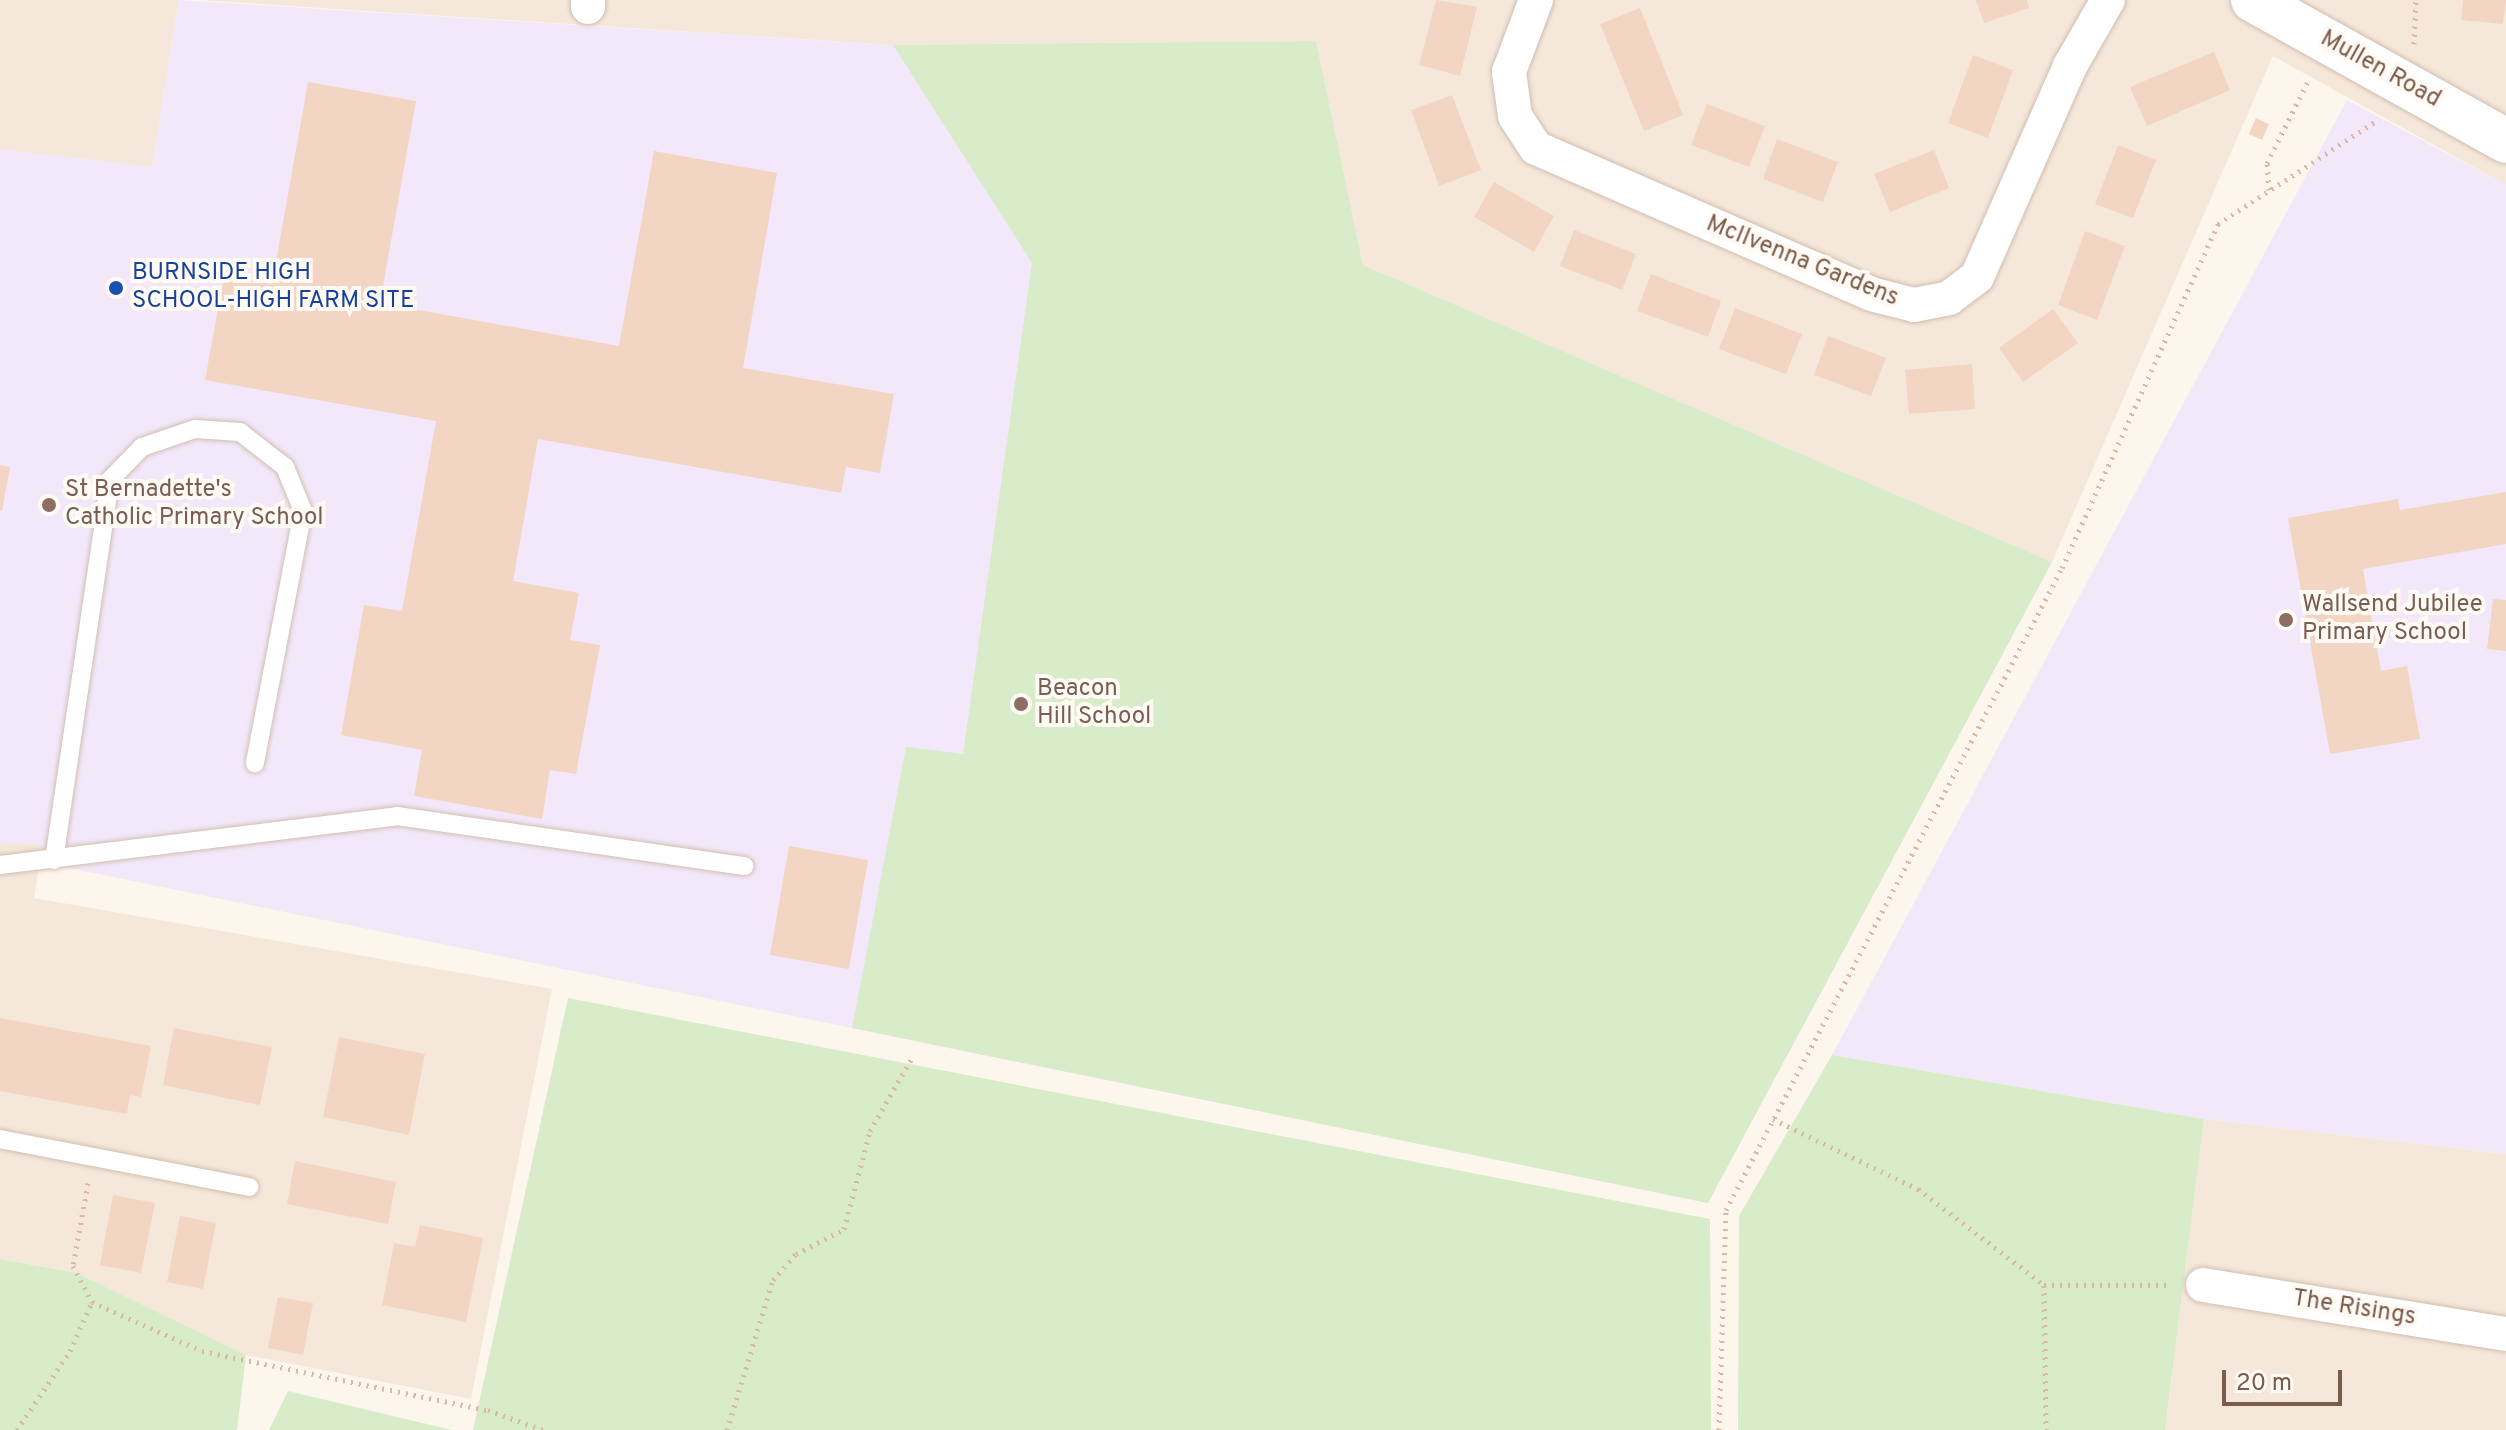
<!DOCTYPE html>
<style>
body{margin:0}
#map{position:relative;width:2506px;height:1430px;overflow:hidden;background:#fdf6ec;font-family:Overpass,sans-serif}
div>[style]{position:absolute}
.residential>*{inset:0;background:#f5e8da}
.education>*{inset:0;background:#f3e8fa}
.green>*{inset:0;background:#d8ecc9}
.building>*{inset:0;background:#f3d5c3}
.path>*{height:5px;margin-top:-2.5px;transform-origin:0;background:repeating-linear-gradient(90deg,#d9b8a5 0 2px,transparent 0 8px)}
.roads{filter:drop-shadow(0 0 2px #d1beb0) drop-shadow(0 0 2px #d1beb0)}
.lane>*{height:18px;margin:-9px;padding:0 9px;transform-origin:9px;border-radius:9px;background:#fff}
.street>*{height:34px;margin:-17px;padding:0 17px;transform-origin:17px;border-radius:17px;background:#fff}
.secondary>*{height:44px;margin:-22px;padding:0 22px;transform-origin:22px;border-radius:22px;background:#fff}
.dots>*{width:22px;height:22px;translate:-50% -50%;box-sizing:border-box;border:4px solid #fffaf3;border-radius:50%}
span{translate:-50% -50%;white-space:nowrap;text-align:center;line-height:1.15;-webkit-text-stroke:8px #fffaf3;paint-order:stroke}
.street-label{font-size:24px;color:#7a5c4d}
.transit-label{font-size:24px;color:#164399}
.left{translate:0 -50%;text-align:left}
.education-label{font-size:24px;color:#785e54}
.scale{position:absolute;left:2222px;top:1370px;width:120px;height:36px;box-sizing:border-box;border:4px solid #7a5c4d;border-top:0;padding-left:10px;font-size:24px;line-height:28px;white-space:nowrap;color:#7a5c4d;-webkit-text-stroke:6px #fffaf3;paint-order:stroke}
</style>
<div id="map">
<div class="residential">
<i style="clip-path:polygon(0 0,179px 0,34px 898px,552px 989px,471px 1399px,246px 1355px,77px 1273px,0 1259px)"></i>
<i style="clip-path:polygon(198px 0,2506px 0,2506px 185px,2273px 56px,2052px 562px,1363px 265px,1316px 41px,893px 45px)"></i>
<i style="clip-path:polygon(2204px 1119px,2506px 1154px,2506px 1430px,2165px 1430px)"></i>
</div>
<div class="education">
<i style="clip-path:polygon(179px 0,893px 45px,1316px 41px,1363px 265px,2052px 562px,1708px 1203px,40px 862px,42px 845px,0 843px,0 149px,152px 167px)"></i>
<i style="clip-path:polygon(2347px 100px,2506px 185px,2506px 1154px,2204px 1119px,1832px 1055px)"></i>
</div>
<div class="green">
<i style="clip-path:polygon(1316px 41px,1363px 265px,2052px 562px,1708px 1203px,852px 1028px,906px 747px,963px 754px,1032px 263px,893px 45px)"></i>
<i style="clip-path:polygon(568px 998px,1710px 1219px,1711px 1430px,473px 1430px)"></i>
<i style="clip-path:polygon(1832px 1055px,2204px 1119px,2165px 1430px,1738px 1430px,1739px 1216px)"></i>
<i style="clip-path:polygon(0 1259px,77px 1273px,246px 1355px,237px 1430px,0 1430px)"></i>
<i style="clip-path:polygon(288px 1391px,452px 1430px,269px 1430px)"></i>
</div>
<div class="building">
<i style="clip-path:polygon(1436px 0,1477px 7px,1460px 76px,1419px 65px)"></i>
<i style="clip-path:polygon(1976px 0,2027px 0,2029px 8px,1984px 23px)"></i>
<i style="clip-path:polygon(2463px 0,2506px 0,2503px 24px,2461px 20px)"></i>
<i style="clip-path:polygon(1640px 8px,1683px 115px,1644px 131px,1600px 24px)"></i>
<i style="clip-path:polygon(2214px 52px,2230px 90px,2147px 126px,2130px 87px)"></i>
<i style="clip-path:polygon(1973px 55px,2013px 70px,1988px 138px,1948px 123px)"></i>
<i style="clip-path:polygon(308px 82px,416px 101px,380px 303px,619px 346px,654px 151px,777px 173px,743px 368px,894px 394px,880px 473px,846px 467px,841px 493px,538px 439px,513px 581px,579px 593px,570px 640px,600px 645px,576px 774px,550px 770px,542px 819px,414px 796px,422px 750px,341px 735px,364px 605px,402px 611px,436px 421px,205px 380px,224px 276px,272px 284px)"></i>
<i style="clip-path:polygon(1452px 95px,1481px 170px,1439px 186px,1411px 110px)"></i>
<i style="clip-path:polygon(1707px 104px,1765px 126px,1749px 167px,1691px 145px)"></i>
<i style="clip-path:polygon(2256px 118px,2269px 124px,2262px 140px,2249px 134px)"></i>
<i style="clip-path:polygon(1777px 139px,1838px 162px,1823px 202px,1763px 179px)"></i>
<i style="clip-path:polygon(2118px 145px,2156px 160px,2133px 218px,2095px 204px)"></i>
<i style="clip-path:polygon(1934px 150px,1949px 188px,1890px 212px,1874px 174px)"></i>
<i style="clip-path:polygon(1494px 182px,1554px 216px,1534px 252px,1474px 217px)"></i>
<i style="clip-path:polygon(1574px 230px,1636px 254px,1622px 290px,1560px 266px)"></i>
<i style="clip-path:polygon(2085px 231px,2125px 246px,2097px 320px,2058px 305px)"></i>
<i style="clip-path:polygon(1651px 274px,1721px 301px,1708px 337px,1637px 311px)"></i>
<i style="clip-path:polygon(1735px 308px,1802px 334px,1786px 374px,1719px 349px)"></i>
<i style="clip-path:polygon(2053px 309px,2078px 343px,2023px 382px,1999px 348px)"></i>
<i style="clip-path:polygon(1828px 336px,1886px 358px,1871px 396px,1814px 375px)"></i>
<i style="clip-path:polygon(1972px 364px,1975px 409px,1909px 414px,1905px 370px)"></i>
<i style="clip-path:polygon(0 465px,10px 467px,2px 511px,0 511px)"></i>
<i style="clip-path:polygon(2506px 492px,2506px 544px,2363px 569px,2381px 671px,2407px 666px,2420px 739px,2330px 754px,2288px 518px,2398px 499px,2400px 510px)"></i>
<i style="clip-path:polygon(2493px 599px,2506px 600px,2506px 651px,2487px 649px)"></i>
<i style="clip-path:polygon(789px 846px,868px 860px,849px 969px,770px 955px)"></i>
<i style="clip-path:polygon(0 1018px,151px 1046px,141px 1097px,130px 1095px,127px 1114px,0 1091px)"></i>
<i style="clip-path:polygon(174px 1028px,272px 1047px,260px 1105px,163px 1085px)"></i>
<i style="clip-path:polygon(339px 1037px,425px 1054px,409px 1135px,323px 1117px)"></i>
<i style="clip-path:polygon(295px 1161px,396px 1182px,388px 1224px,287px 1204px)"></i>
<i style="clip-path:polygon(113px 1195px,155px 1203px,141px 1273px,100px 1265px)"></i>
<i style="clip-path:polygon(180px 1216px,216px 1223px,203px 1289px,167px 1282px)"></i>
<i style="clip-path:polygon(420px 1225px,483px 1238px,466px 1322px,382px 1305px,394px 1243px,415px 1247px)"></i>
<i style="clip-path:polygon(278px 1297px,313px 1303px,303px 1355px,268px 1348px)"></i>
</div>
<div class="path">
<i style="left:2414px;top:44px;width:44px;rotate:-87.4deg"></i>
<i style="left:2269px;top:190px;width:27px;rotate:-94deg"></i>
<i style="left:2267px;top:163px;width:96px;rotate:-63.4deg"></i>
<i style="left:1773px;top:1119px;width:161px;rotate:25.8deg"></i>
<i style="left:1918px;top:1189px;width:158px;rotate:37.3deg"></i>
<i style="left:2044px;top:1285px;width:122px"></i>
<i style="left:88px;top:1183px;width:84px;rotate:100.2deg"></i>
<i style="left:73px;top:1266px;width:41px;rotate:62.2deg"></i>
<i style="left:92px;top:1302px;width:120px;rotate:24deg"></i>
<i style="left:202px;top:1351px;width:292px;rotate:11.7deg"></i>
<i style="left:488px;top:1410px;width:59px;rotate:20deg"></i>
<i style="left:2044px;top:1285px;width:145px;rotate:89.2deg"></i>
<i style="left:17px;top:1430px;width:95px;rotate:-56.1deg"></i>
<i style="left:70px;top:1351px;width:54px;rotate:-65.8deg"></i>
<i style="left:727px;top:1430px;width:157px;rotate:-73deg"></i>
<i style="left:773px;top:1280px;width:35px;rotate:-49deg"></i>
<i style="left:796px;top:1254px;width:54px;rotate:-27.5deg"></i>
<i style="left:844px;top:1229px;width:101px;rotate:-75.1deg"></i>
<i style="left:870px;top:1131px;width:86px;rotate:-60.2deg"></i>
<i style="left:1719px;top:1430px;width:220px;rotate:-88.2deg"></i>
<i style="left:1726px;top:1210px;width:725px;rotate:-62.37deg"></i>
<i style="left:2062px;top:568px;width:378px;rotate:-65.6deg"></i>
<i style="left:2218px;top:224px;width:192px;rotate:-33.1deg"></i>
</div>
<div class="roads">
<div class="lane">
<i style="left:54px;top:860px;width:384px;rotate:-81.6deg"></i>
<i style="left:110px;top:480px;width:46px;rotate:-45.9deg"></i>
<i style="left:142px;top:447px;width:56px;rotate:-18.8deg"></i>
<i style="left:195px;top:429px;width:45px;rotate:3.8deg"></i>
<i style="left:240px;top:432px;width:57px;rotate:37.9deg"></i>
<i style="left:285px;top:467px;width:48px;rotate:67.8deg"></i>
<i style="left:303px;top:511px;width:257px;rotate:100.8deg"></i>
<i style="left:0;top:865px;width:400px;rotate:-7deg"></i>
<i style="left:397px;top:816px;width:351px;rotate:8.2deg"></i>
<i style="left:0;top:1139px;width:254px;rotate:10.9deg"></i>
</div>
<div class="street">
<i style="left:1536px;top:0;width:77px;rotate:110.6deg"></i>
<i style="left:1509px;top:72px;width:44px;rotate:82.2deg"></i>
<i style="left:1515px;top:116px;width:38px;rotate:57deg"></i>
<i style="left:1536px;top:148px;width:365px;rotate:23.5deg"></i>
<i style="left:1871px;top:294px;width:44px;rotate:14.3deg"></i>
<i style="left:1914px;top:305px;width:36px;rotate:-11deg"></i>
<i style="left:1949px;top:298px;width:35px;rotate:-37deg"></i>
<i style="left:1977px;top:277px;width:231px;rotate:-66.2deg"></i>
<i style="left:2070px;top:66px;width:76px;rotate:-60.1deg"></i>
<i style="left:588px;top:7px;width:7px;rotate:-90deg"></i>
<i style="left:2203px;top:1285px;width:307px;rotate:9.2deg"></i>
</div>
<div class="secondary">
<i style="left:2253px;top:0;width:290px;rotate:29.1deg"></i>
</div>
</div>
<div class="dots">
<i style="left:116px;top:288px;background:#1a4fb4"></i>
<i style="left:49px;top:505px;background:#8d6e63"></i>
<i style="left:2286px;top:620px;background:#8d6e63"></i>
<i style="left:1021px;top:704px;background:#8d6e63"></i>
</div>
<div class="street-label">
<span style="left:2380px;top:70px;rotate:29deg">Mullen Road</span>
<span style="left:1802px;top:262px;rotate:22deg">McIlvenna Gardens</span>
<span style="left:2354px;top:1309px;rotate:9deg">The Risings</span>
</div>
<div class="transit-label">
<span class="left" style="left:132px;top:288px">BURNSIDE HIGH<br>SCHOOL-HIGH FARM SITE</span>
</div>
<div class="education-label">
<span class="left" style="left:65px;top:505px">St Bernadette's<br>Catholic Primary School</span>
<span class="left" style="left:2302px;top:620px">Wallsend Jubilee<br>Primary School</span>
<span class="left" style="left:1037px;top:704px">Beacon<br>Hill School</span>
</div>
<div class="scale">20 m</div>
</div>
